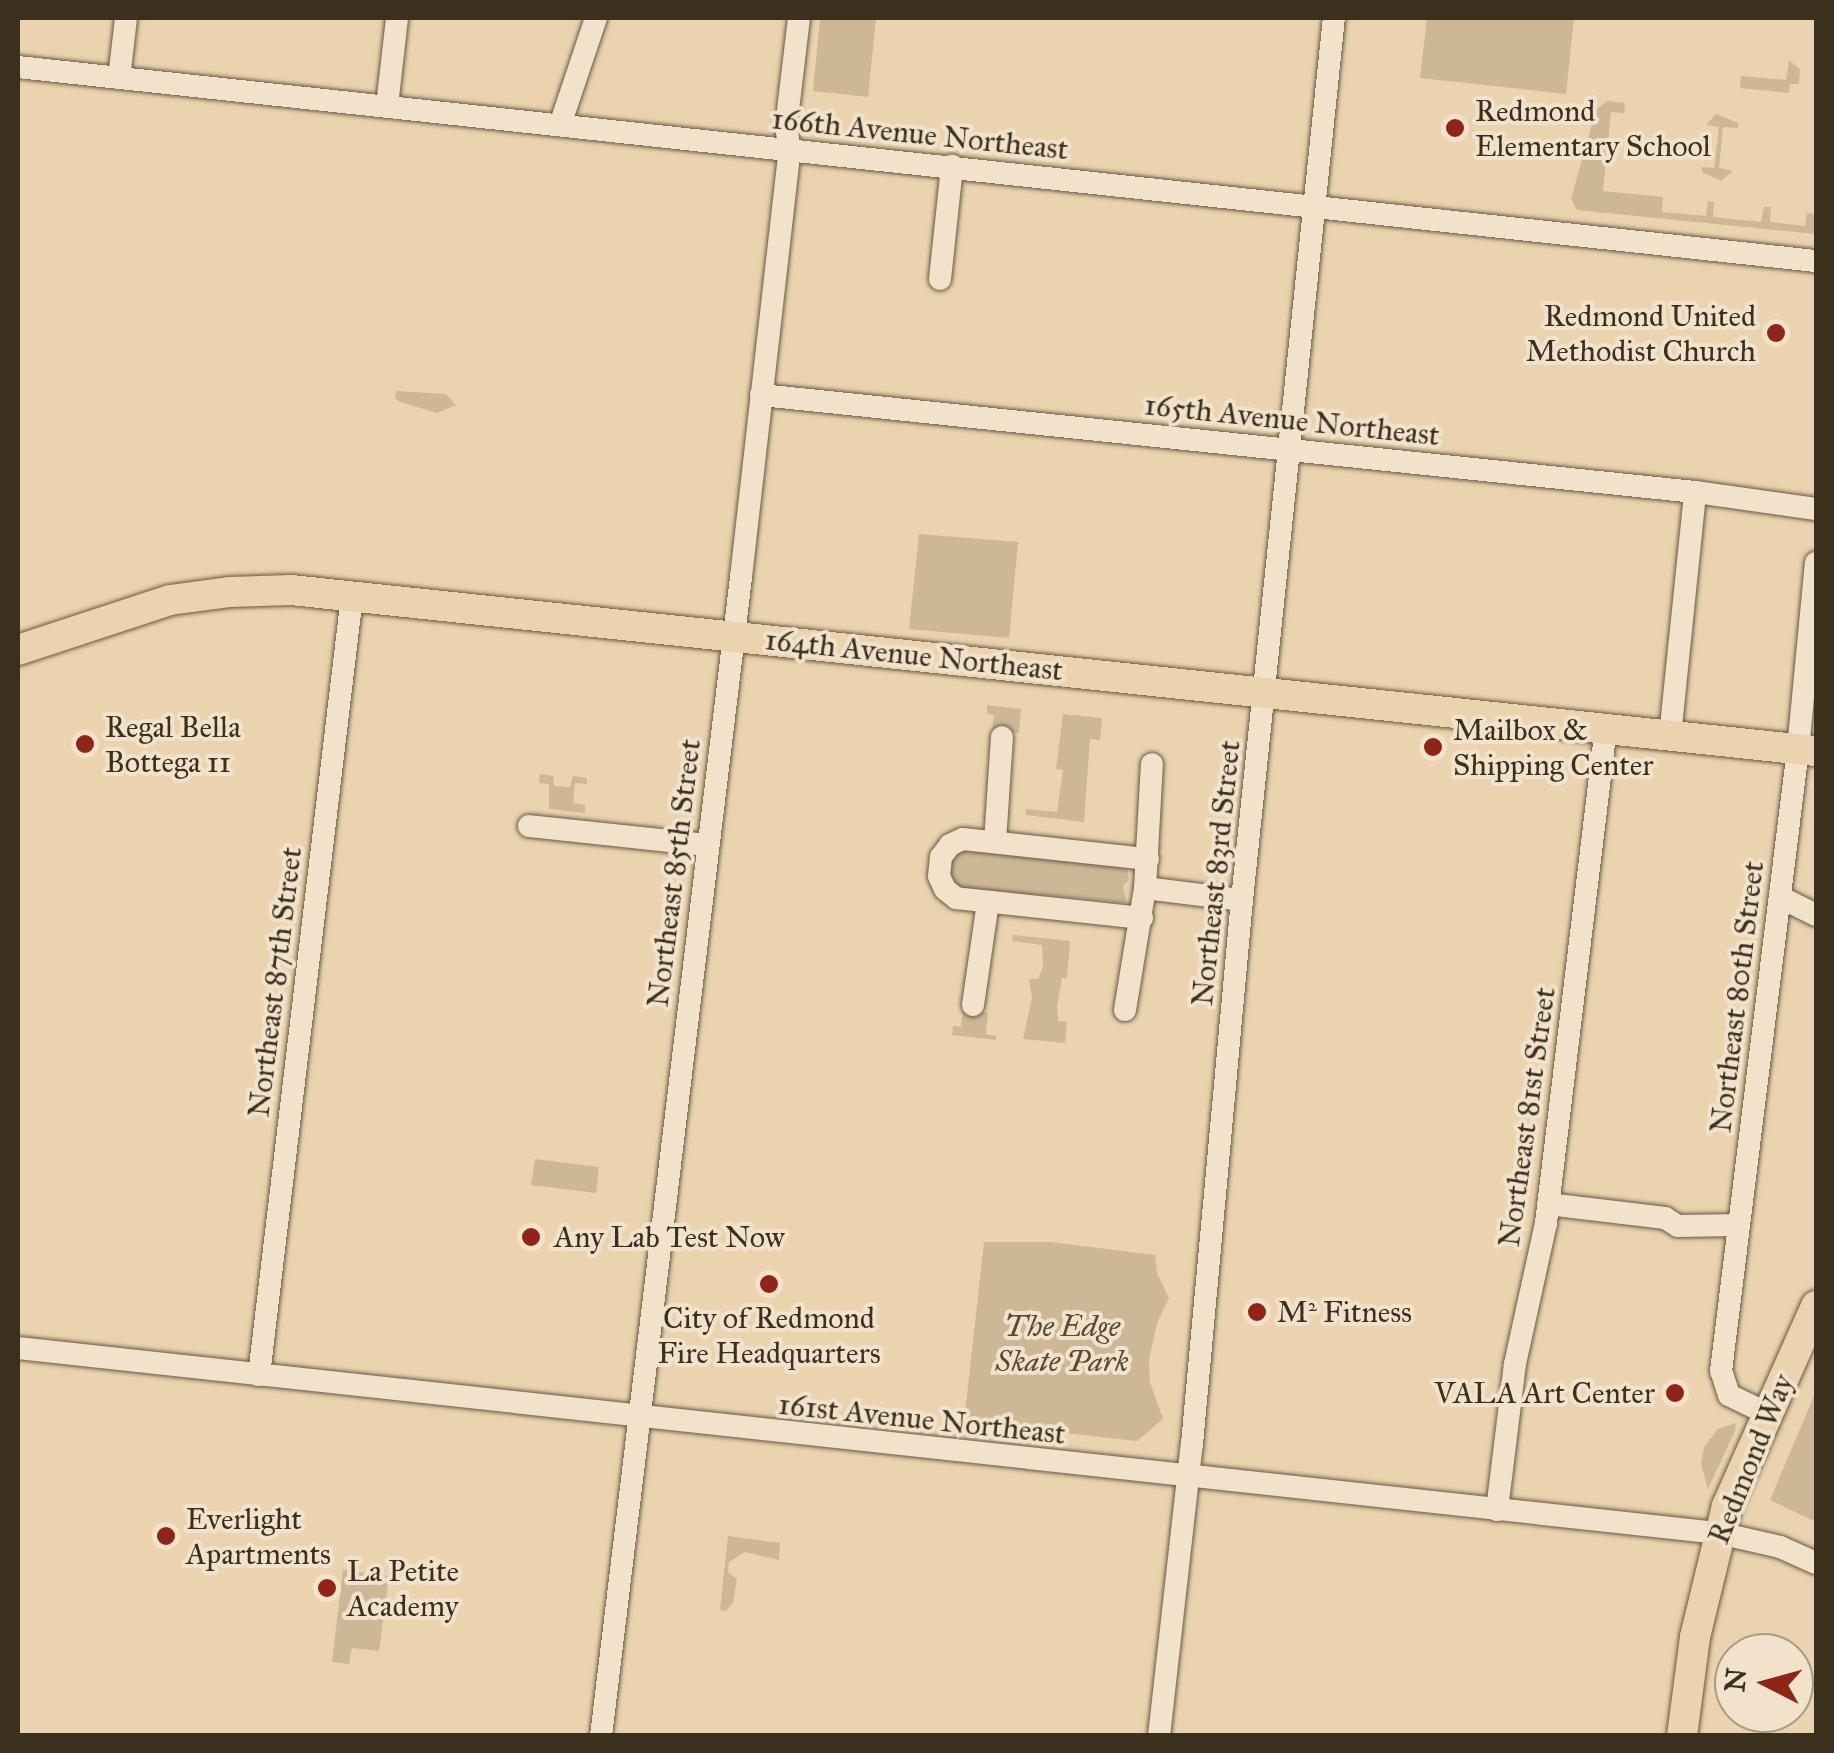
<!DOCTYPE html>
<meta charset="utf-8">
<style>
body{margin:0}
#map{position:relative;width:1834px;height:1753px;overflow:hidden;background:#ebd3af;font-family:"IM FELL Great Primer",serif}
div>[style]{position:absolute}
.green>*{inset:0;background:#cdb796}
.roads{filter:drop-shadow(0 0 2px #675842) drop-shadow(0 0 2px #675842)}
.minor>*{height:22px;margin:-11px;padding:0 11px;transform-origin:11px;border-radius:11px;background:#f2e2cb}
.major>*{height:30px;margin:-15px;padding:0 15px;transform-origin:15px;border-radius:15px;background:#ebd3af}
.dots>*{width:28px;height:28px;translate:-50% -50%;box-sizing:border-box;border:5px solid #f2e2cb;border-radius:50%}
span{translate:-50% -50%;white-space:nowrap;text-align:center;line-height:1.15;-webkit-text-stroke:8px #f2e2cb;paint-order:stroke}
.poi-label{font-size:30px;color:#3b2f1e}
.left{translate:0 -50%;text-align:left}
.right{translate:-100% -50%;text-align:right}
.street-label{font-size:30px;color:#3b2f1e}
.park-label{font-size:30px;color:#584a36;font-style:italic}
.frame{position:absolute;inset:0;border:20px solid #3b2f1e;pointer-events:none}
.north{position:absolute;left:1714px;top:1633px;width:100px;height:100px;box-sizing:border-box;background:#f2e2cb;border:2px solid #a99a86;border-radius:50%;rotate:276deg;font-size:28px;font-weight:700;line-height:40px;text-align:center;color:#3b2f1e}
.north::after{content:'';display:block;margin:auto;width:35px;height:45px;background:#8f2418;clip-path:polygon(50% 0,100% 100%,50% 72%,0 100%)}
</style>
<div id="map">
<div class="green">
<i style="clip-path:polygon(820px 18px,876px 18px,868px 97px,813px 91px)"></i>
<i style="clip-path:polygon(1427px 18px,1574px 18px,1566px 94px,1420px 78px)"></i>
<i style="clip-path:polygon(1789px 60px,1800px 69px,1799px 84px,1790px 84px,1789px 93px,1740px 88px,1741px 76px,1730px 75px,1786px 80px)"></i>
<i style="clip-path:polygon(1607px 101px,1625px 103px,1624px 113px,1611px 112px,1603px 191px,1663px 197px,1662px 212px,1706px 216px,1708px 201px,1714px 202px,1713px 217px,1761px 222px,1764px 207px,1771px 207px,1770px 222px,1805px 226px,1807px 213px,1816px 214px,1816px 234px,1577px 210px,1571px 199px,1596px 110px)"></i>
<i style="clip-path:polygon(1716px 114px,1738px 123px,1738px 128px,1723px 127px,1719px 168px,1733px 171px,1721px 181px,1702px 172px,1702px 167px,1714px 168px,1719px 127px,1706px 125px)"></i>
<i style="clip-path:polygon(396px 391px,446px 394px,456px 405px,437px 413px,400px 402px,395px 398px)"></i>
<i style="clip-path:polygon(919px 534px,1018px 542px,1009px 638px,909px 629px)"></i>
<i style="clip-path:polygon(987px 705px,1021px 709px,1019px 733px,992px 730px,994px 715px,987px 714px)"></i>
<i style="clip-path:polygon(1063px 714px,1102px 718px,1100px 740px,1090px 739px,1084px 822px,1026px 815px,1026px 809px,1057px 812px,1063px 770px,1056px 769px)"></i>
<i style="clip-path:polygon(540px 774px,553px 776px,554px 786px,570px 787px,573px 776px,587px 778px,587px 784px,575px 783px,573px 803px,585px 805px,585px 813px,549px 809px,549px 784px,539px 783px)"></i>
<i style="clip-path:polygon(956px 849px,1127px 868px,1129px 880px,1123px 886px,1127px 903px,952px 887px,951px 852px)"></i>
<i style="clip-path:polygon(1013px 935px,1070px 941px,1067px 978px,1062px 978px,1057px 1006px,1058px 1021px,1067px 1022px,1065px 1043px,1023px 1039px,1032px 998px,1029px 979px,1038px 979px,1043px 967px,1042px 945px,1012px 941px)"></i>
<i style="clip-path:polygon(963px 1010px,988px 1013px,986px 1034px,996px 1036px,996px 1040px,952px 1035px,953px 1026px,961px 1027px)"></i>
<i style="clip-path:polygon(535px 1159px,599px 1167px,596px 1193px,531px 1185px)"></i>
<i style="clip-path:polygon(984px 1242px,1050px 1242px,1155px 1255px,1157px 1273px,1169px 1298px,1157px 1323px,1149px 1360px,1150px 1382px,1163px 1419px,1137px 1441px,964px 1422px)"></i>
<i style="clip-path:polygon(1816px 1391px,1816px 1522px,1770px 1500px)"></i>
<i style="clip-path:polygon(1736px 1423px,1735px 1431px,1708px 1489px,1701px 1464px,1704px 1447px,1718px 1429px)"></i>
<i style="clip-path:polygon(728px 1536px,780px 1543px,779px 1560px,745px 1552px,729px 1562px,728px 1572px,737px 1579px,733px 1603px,726px 1611px,720px 1610px)"></i>
<i style="clip-path:polygon(343px 1570px,389px 1576px,379px 1651px,352px 1648px,349px 1664px,332px 1662px)"></i>
</div>
<div class="roads">
<div class="minor">
<i style="left:18px;top:67px;width:1808px;rotate:6.16deg"></i>
<i style="left:119px;top:78px;width:60px;rotate:-83.3deg"></i>
<i style="left:387px;top:106px;width:89px;rotate:-83.5deg"></i>
<i style="left:560px;top:125px;width:113px;rotate:-71.4deg"></i>
<i style="left:940px;top:279px;width:114px;rotate:-83.9deg"></i>
<i style="left:761px;top:395px;width:939px;rotate:5.93deg"></i>
<i style="left:1695px;top:492px;width:122px;rotate:8deg"></i>
<i style="left:1670px;top:736px;width:245px;rotate:-84.1deg"></i>
<i style="left:529px;top:826px;width:180px;rotate:6.1deg"></i>
<i style="left:995px;top:842px;width:105px;rotate:-86.2deg"></i>
<i style="left:1145px;top:888px;width:98px;rotate:7.1deg"></i>
<i style="left:1780px;top:897px;width:40px;rotate:26.6deg"></i>
<i style="left:1142px;top:918px;width:187px;rotate:-173.9deg"></i>
<i style="left:956px;top:898px;width:14px;rotate:-141deg"></i>
<i style="left:945px;top:889px;width:14px;rotate:-115deg"></i>
<i style="left:939px;top:876px;width:19px;rotate:-84deg"></i>
<i style="left:941px;top:857px;width:15px;rotate:-53deg"></i>
<i style="left:950px;top:845px;width:14px;rotate:-25deg"></i>
<i style="left:963px;top:839px;width:186px;rotate:6.2deg"></i>
<i style="left:973px;top:1005px;width:104px;rotate:-81.7deg"></i>
<i style="left:1125px;top:1010px;width:124px;rotate:-80.7deg"></i>
<i style="left:1145px;top:888px;width:124px;rotate:-86.8deg"></i>
<i style="left:1548px;top:1204px;width:118px;rotate:6.8deg"></i>
<i style="left:1665px;top:1218px;width:15px;rotate:32deg"></i>
<i style="left:1678px;top:1226px;width:61px;rotate:-0.9deg"></i>
<i style="left:18px;top:1348px;width:1711px;rotate:6.21deg"></i>
<i style="left:1719px;top:1533px;width:63px;rotate:12.9deg"></i>
<i style="left:1780px;top:1547px;width:39px;rotate:24deg"></i>
<i style="left:259px;top:1375px;width:785px;rotate:-83.19deg"></i>
<i style="left:1766px;top:1413px;width:41px;rotate:-154.1deg"></i>
<i style="left:1729px;top:1395px;width:25px;rotate:-108deg"></i>
<i style="left:1721px;top:1371px;width:627px;rotate:-82.94deg"></i>
<i style="left:1798px;top:749px;width:187px;rotate:-84.5deg"></i>
<i style="left:1497px;top:1510px;width:147px;rotate:-83deg"></i>
<i style="left:1515px;top:1364px;width:144px;rotate:-77.6deg"></i>
<i style="left:1546px;top:1223px;width:497px;rotate:-83.1deg"></i>
<i style="left:601px;top:1736px;width:1167px;rotate:-83.11deg"></i>
<i style="left:741px;top:577px;width:430px;rotate:-83.5deg"></i>
<i style="left:790px;top:150px;width:23px;rotate:-100deg"></i>
<i style="left:786px;top:127px;width:110px;rotate:-83.2deg"></i>
<i style="left:1159px;top:1736px;width:294px;rotate:-83.6deg"></i>
<i style="left:1192px;top:1444px;width:546px;rotate:-84.75deg"></i>
<i style="left:1242px;top:900px;width:887px;rotate:-84.05deg"></i>
</div>
<div class="major">
<i style="left:18px;top:650px;width:160px;rotate:-18.2deg"></i>
<i style="left:170px;top:600px;width:61px;rotate:-7.6deg"></i>
<i style="left:230px;top:592px;width:61px;rotate:-1.9deg"></i>
<i style="left:291px;top:590px;width:1533px;rotate:6.03deg"></i>
<i style="left:1682px;top:1736px;width:100px;rotate:-82.5deg"></i>
<i style="left:1695px;top:1637px;width:135px;rotate:-76.3deg"></i>
<i style="left:1727px;top:1506px;width:219px;rotate:-66deg"></i>
</div>
</div>
<div class="dots">
<i style="left:1455px;top:128px;background:#8f2418"></i>
<i style="left:1776px;top:333px;background:#8f2418"></i>
<i style="left:85px;top:744px;background:#8f2418"></i>
<i style="left:1433px;top:747px;background:#8f2418"></i>
<i style="left:531px;top:1237px;background:#8f2418"></i>
<i style="left:769px;top:1284px;background:#8f2418"></i>
<i style="left:1257px;top:1312px;background:#8f2418"></i>
<i style="left:1675px;top:1393px;background:#8f2418"></i>
<i style="left:166px;top:1536px;background:#8f2418"></i>
<i style="left:327px;top:1588px;background:#8f2418"></i>
</div>
<div class="poi-label">
<span class="left" style="left:1475px;top:128px">Redmond<br>Elementary School</span>
<span class="right" style="left:1756px;top:333px">Redmond United<br>Methodist Church</span>
<span class="left" style="left:105px;top:744px">Regal Bella<br>Bottega 11</span>
<span class="left" style="left:1453px;top:747px">Mailbox &amp;<br>Shipping Center</span>
<span class="left" style="left:554px;top:1237px">Any Lab Test Now</span>
<span class="left" style="left:1277px;top:1312px">M² Fitness</span>
<span style="left:769px;top:1335px">City of Redmond<br>Fire Headquarters</span>
<span class="right" style="left:1655px;top:1393px">VALA Art Center</span>
<span class="left" style="left:186px;top:1536px">Everlight<br>Apartments</span>
<span class="left" style="left:347px;top:1588px">La Petite<br>Academy</span>
</div>
<div class="street-label">
<span style="left:920px;top:134px;rotate:6deg">166th Avenue Northeast</span>
<span style="left:1292px;top:420px;rotate:6deg">165th Avenue Northeast</span>
<span style="left:914px;top:655px;rotate:6deg">164th Avenue Northeast</span>
<span style="left:674px;top:873px;rotate:-83deg">Northeast 85th Street</span>
<span style="left:1216px;top:873px;rotate:-84deg">Northeast 83rd Street</span>
<span style="left:275px;top:982px;rotate:-83deg">Northeast 87th Street</span>
<span style="left:1737px;top:997px;rotate:-83deg">Northeast 80th Street</span>
<span style="left:1527px;top:1117px;rotate:-82deg">Northeast 81st Street</span>
<span style="left:922px;top:1419px;rotate:6deg">161st Avenue Northeast</span>
<span style="left:1751px;top:1459px;rotate:-68deg">Redmond Way</span>
</div>
<div class="park-label">
<span style="left:1062px;top:1343px">The Edge<br>Skate Park</span>
</div>
<div class="frame"></div>
<div class="north">N</div>
</div>
